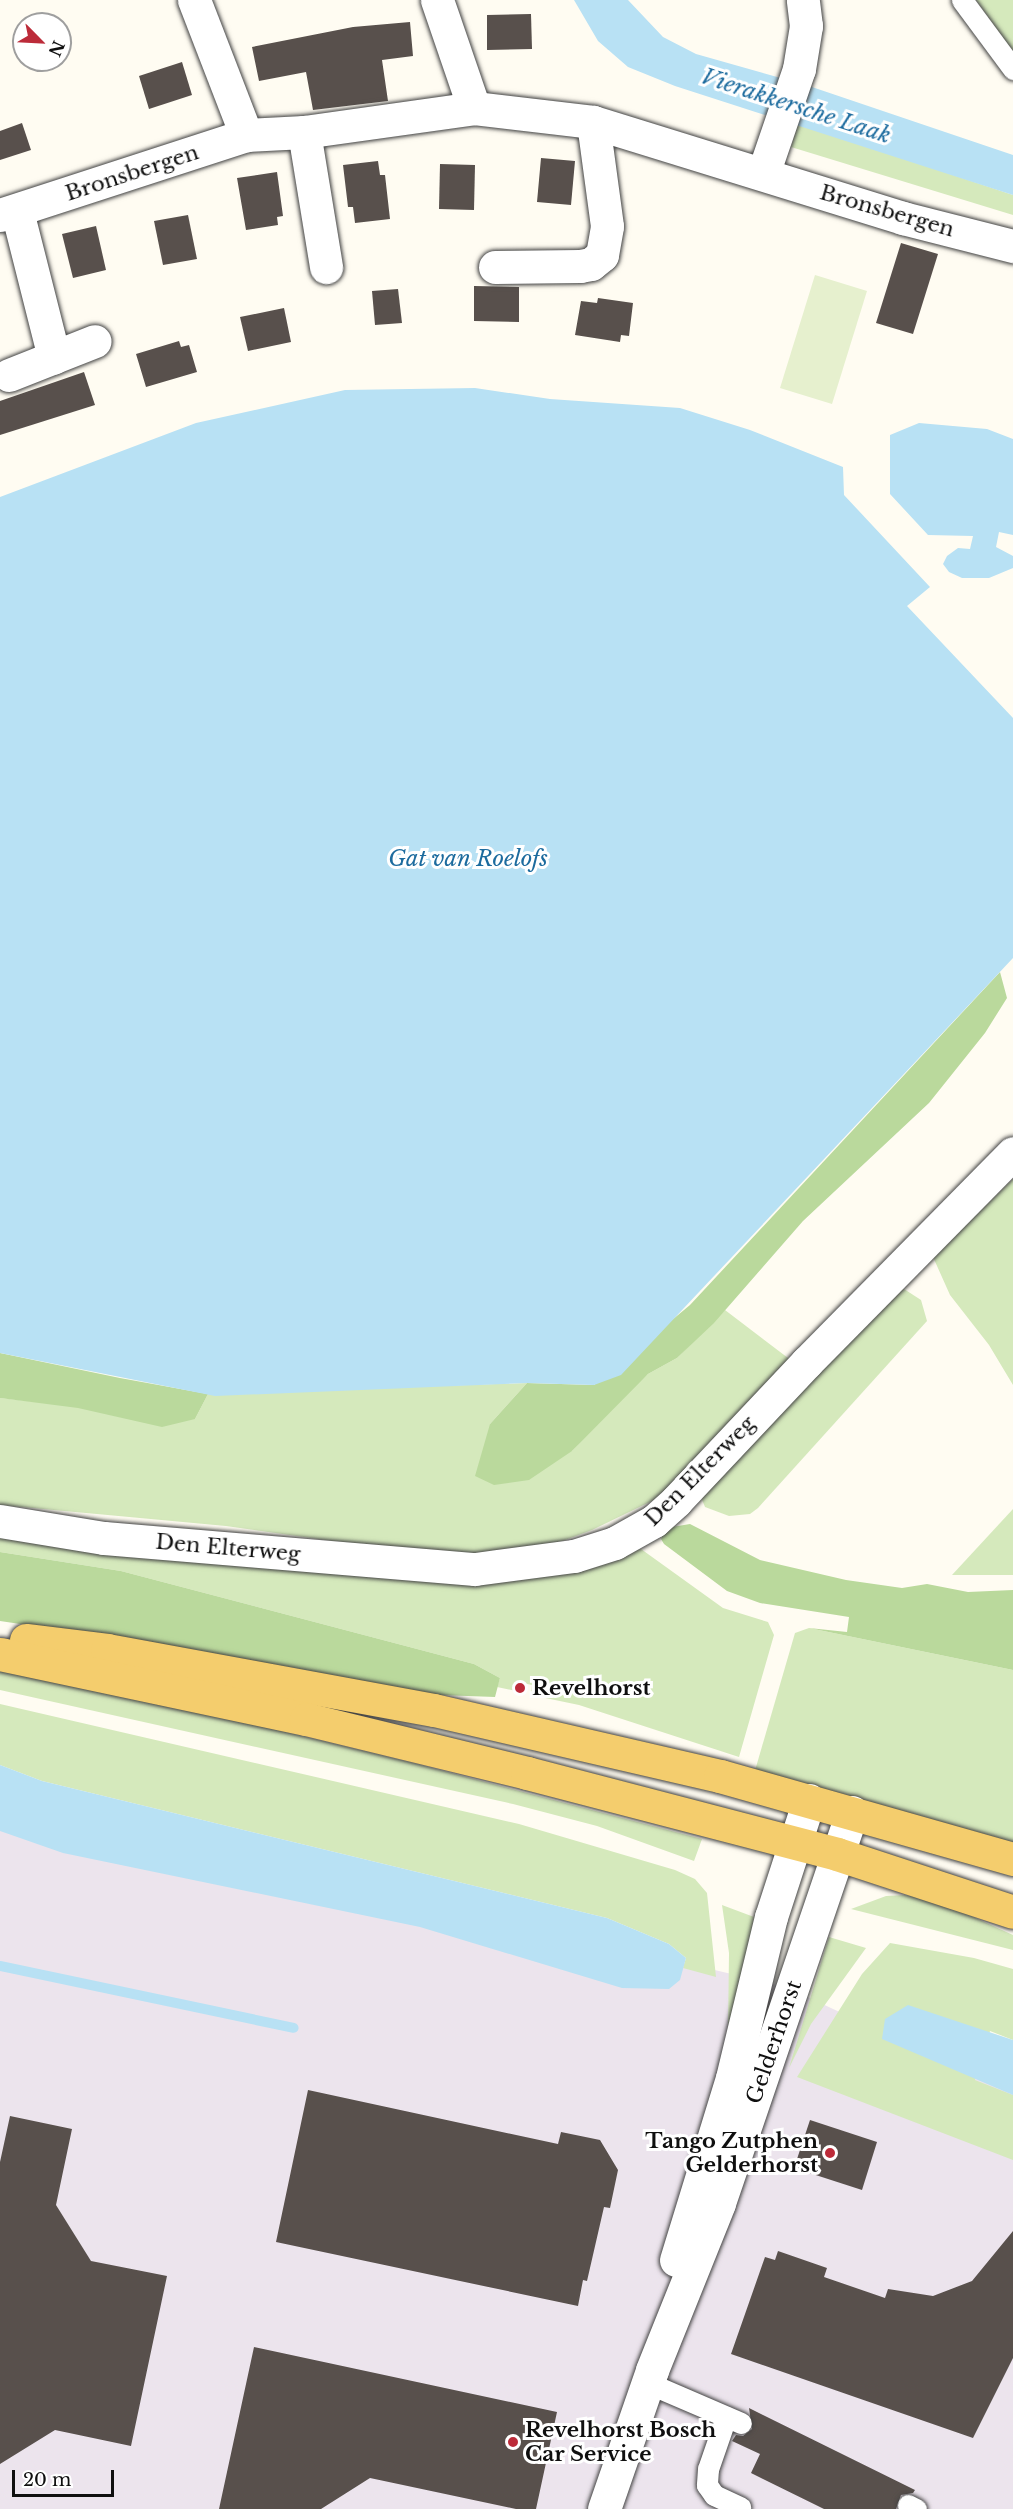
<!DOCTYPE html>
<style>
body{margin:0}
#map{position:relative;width:1013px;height:2509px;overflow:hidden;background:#fffcf2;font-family:"Libre Baskerville",serif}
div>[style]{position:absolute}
.industrial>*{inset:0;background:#ece4ed}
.green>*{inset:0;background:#d5e9bc}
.forest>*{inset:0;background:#bad99c}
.pitch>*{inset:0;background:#e6f0ce}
.water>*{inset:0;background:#b8e1f4}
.stream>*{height:10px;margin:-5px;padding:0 5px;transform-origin:5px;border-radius:5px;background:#b8e1f4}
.building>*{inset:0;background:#58504c}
.roads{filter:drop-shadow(0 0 2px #424242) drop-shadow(0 0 2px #424242)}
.service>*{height:21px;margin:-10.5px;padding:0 10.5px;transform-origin:10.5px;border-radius:10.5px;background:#fff}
.minor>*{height:33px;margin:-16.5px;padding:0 16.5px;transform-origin:16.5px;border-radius:16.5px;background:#fff}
.tertiary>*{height:33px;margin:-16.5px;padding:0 16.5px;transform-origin:16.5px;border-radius:16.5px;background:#fff}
.primary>*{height:33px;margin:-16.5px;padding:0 16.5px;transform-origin:16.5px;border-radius:16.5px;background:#f4cd6d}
.dots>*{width:16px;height:16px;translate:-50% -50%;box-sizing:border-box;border:3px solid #fff;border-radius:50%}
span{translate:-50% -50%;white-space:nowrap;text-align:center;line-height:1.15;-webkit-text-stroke:6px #fff;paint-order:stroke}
.street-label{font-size:21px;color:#0f0f0f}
.poi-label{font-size:21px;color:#0f0f0f;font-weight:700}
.left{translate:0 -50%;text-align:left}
.right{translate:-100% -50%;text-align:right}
.water-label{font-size:22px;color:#1c6b9e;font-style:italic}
.north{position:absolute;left:12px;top:12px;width:60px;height:60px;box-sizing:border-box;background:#fff;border:2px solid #9f9f9f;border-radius:50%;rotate:114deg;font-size:16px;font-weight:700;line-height:24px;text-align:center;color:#0f0f0f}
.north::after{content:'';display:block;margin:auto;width:21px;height:27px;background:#bc2b39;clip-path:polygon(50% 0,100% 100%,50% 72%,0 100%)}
.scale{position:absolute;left:12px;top:2470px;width:102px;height:27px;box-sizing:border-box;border:3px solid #0f0f0f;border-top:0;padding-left:8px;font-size:18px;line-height:21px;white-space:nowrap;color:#0f0f0f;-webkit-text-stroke:4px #fff;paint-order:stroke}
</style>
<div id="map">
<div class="industrial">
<i style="clip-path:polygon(0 1800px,786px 1987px,1013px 2093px,1013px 2509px,0 2509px)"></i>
</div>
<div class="green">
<i style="clip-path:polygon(976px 0,1013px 0,1013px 52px)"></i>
<i style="clip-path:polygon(798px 123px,1013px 195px,1013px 215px,791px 147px)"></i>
<i style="clip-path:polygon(1013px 1179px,1013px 1385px,989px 1345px,950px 1295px,933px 1257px)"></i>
<i style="clip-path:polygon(904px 1289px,921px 1300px,927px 1321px,758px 1508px,750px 1514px,729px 1516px,705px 1507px,701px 1497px,894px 1292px)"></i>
<i style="clip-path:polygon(725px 1310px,792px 1361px,656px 1499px,592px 1530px,519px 1557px,425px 1554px,226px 1526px,0 1505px,0 1398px,195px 1419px,208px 1394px,527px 1383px,490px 1424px,572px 1451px,617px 1402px,648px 1374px,677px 1358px)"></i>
<i style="clip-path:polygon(1013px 1509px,1013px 1575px,952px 1575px)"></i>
<i style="clip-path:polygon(0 1535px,392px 1575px,641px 1549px,723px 1608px,768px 1622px,774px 1635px,739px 1757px,579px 1705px,531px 1695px,532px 1685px,518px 1682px,516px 1691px,497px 1687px,500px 1678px,474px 1664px,121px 1571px,0 1552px)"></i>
<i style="clip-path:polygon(809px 1628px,1013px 1670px,1013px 1846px,754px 1774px,795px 1633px)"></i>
<i style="clip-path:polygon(0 1667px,81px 1682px,417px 1764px,702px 1839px,694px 1861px,597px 1826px,513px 1804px,0 1690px)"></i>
<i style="clip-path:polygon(0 1704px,519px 1824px,675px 1870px,695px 1879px,707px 1893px,716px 1977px,683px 1968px,686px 1958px,669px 1944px,607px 1918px,42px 1781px,0 1765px)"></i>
<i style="clip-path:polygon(905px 1895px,938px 1901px,1013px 1935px,1013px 1950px,851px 1909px,886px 1896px)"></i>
<i style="clip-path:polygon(722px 1905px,754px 1917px,734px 2033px,728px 2030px,729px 1953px)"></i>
<i style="clip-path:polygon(829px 1937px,866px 1948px,811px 2024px,789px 2068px)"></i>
<i style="clip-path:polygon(890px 1943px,974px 1958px,1013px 1969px,1013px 2040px,990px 2031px,975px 2080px,1013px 2095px,1013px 2160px,797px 2077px,862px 1974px)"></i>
</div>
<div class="forest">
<i style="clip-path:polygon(1000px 972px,1007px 998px,985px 1033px,929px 1103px,803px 1221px,714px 1323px,677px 1358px,648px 1374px,572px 1451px,529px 1480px,494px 1485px,475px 1476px,490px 1424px,527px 1383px,594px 1385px,690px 1305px)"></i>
<i style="clip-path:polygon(0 1353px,120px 1378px,208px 1394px,195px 1419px,162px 1427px,78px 1408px,0 1398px)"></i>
<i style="clip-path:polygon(690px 1524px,760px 1560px,846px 1580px,902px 1588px,927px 1584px,968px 1592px,1013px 1590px,1013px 1670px,809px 1628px,847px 1632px,849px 1617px,760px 1603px,727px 1591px,664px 1544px,661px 1539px,666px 1528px)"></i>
<i style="clip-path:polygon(0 1552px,121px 1571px,474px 1664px,500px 1678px,495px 1697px,413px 1694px,156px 1644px,0 1621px)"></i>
</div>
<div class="pitch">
<i style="clip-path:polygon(815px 275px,867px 291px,832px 404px,780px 388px)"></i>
</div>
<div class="water">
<i style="clip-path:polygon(574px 0,628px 0,663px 37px,696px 54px,809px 86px,1013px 155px,1013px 195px,675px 86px,628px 67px,598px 41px)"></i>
<i style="clip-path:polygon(475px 388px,550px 399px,680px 408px,750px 430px,843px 467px,844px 495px,930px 587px,907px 606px,1013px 718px,1013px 958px,621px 1375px,594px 1385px,527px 1383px,215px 1396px,0 1353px,0 497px,196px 423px,345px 390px)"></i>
<i style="clip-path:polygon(919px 423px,987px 429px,1013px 439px,1013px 535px,999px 532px,996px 547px,1013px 556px,1013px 568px,989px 578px,962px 578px,949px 572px,943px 564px,947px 556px,958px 548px,970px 549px,973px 536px,928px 535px,890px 494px,890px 435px)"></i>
<i style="clip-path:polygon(0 1765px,42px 1781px,607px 1918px,669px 1944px,686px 1958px,680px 1980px,669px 1989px,622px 1988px,420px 1927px,63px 1853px,0 1831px)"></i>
<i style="clip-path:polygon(908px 2005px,1013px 2040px,1013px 2095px,882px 2039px,885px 2019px)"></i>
</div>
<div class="stream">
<i style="left:0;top:1966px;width:300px;rotate:11.9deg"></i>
</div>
<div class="building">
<i style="clip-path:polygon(531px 14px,532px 49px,487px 50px,487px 15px)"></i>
<i style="clip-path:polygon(410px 22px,413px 56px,382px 60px,388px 101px,313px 110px,306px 72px,259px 81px,252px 47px,353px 27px)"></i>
<i style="clip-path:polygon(182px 62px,192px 95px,149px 109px,139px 76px)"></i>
<i style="clip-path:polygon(22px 123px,31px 150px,0 160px,0 131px)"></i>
<i style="clip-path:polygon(541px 158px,575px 161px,571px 205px,537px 202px)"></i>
<i style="clip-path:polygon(378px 161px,380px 175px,385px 175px,390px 219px,355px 223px,353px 207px,348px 207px,343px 165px)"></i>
<i style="clip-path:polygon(440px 164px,475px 165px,474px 210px,439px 209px)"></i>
<i style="clip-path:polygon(277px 172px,283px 216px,277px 217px,278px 225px,246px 230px,237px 178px)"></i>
<i style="clip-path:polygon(188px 215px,197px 259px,163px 265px,154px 221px)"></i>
<i style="clip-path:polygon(96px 226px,106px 270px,73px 278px,62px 234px)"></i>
<i style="clip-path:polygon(901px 243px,938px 254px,913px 334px,876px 323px)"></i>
<i style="clip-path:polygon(474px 286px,519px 287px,519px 322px,474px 321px)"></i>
<i style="clip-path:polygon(398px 289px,402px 323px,375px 325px,372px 291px)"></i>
<i style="clip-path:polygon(598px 298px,633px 303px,629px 336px,621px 335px,620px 342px,575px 335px,581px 301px,597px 303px)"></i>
<i style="clip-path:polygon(284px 308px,291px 342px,248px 351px,240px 317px)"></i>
<i style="clip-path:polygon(179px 341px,181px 347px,189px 345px,197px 372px,146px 387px,136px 354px)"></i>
<i style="clip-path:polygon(84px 372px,95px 405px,0 435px,0 401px)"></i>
<i style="clip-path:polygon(308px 2090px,558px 2144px,561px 2132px,600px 2140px,618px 2170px,610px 2208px,604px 2207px,587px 2281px,583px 2280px,578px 2306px,276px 2242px)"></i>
<i style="clip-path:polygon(10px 2116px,72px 2129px,56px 2205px,91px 2261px,167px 2276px,131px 2446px,55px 2430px,0 2464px,0 2162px)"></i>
<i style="clip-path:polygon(810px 2120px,877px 2142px,862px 2190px,794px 2168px)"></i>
<i style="clip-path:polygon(1013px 2231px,1013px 2358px,973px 2438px,731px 2354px,765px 2257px,775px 2260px,778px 2251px,827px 2268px,824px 2277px,885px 2298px,888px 2289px,933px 2296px,972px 2281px)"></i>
<i style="clip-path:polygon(254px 2347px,557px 2412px,536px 2509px,516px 2509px,370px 2478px,321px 2509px,219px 2509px)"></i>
<i style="clip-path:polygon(749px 2408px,915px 2490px,913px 2493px,901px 2495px,896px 2509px,824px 2509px,751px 2473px,760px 2454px,732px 2441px,736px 2435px,743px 2436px,752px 2429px)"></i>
</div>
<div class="roads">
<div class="service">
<i style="left:962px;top:0;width:86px;rotate:53.5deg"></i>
<i style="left:648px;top:2383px;width:101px;rotate:23.3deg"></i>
<i style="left:726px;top:2417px;width:55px;rotate:109.1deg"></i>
<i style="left:708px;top:2469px;width:16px;rotate:94deg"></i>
<i style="left:707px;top:2485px;width:12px;rotate:55deg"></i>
<i style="left:714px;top:2495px;width:29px;rotate:25deg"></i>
<i style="left:908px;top:2505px;width:9px;rotate:27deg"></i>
</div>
<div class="minor">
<i style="left:194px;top:0;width:145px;rotate:68.9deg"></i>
<i style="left:437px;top:0;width:114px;rotate:71.1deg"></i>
<i style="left:304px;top:132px;width:137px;rotate:80.7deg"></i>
<i style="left:763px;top:174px;width:111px;rotate:-71.1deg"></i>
<i style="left:799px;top:69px;width:44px;rotate:-80.8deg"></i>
<i style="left:806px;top:26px;width:26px;rotate:-97deg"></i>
<i style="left:17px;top:211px;width:151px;rotate:75.8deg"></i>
<i style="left:0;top:215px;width:259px;rotate:-18deg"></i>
<i style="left:246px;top:135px;width:58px;rotate:-3deg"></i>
<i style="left:304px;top:132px;width:172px;rotate:-8deg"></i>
<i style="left:474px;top:108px;width:120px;rotate:6.7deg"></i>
<i style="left:593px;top:122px;width:325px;rotate:17.2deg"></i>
<i style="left:903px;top:218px;width:114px;rotate:14.3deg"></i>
<i style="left:495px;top:267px;width:85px;rotate:-0.7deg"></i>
<i style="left:580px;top:266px;width:11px;rotate:-10deg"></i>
<i style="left:591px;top:264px;width:14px;rotate:-39deg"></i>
<i style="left:602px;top:255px;width:29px;rotate:-80deg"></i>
<i style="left:607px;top:226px;width:105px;rotate:-97.7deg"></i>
<i style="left:9px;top:375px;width:92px;rotate:-21.6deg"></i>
<i style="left:0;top:1521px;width:105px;rotate:9.3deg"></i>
<i style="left:104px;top:1538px;width:372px;rotate:4.8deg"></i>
<i style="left:475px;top:1569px;width:100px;rotate:-7.5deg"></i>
<i style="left:574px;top:1556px;width:43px;rotate:-17.6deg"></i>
<i style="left:615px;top:1543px;width:45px;rotate:-29.4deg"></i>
<i style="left:654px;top:1521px;width:30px;rotate:-42deg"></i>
<i style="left:676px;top:1501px;width:191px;rotate:-46.7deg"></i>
<i style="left:807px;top:1362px;width:293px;rotate:-45.4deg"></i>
</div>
<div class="tertiary">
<i style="left:676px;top:2260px;width:190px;rotate:-72.9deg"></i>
<i style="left:732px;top:2078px;width:166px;rotate:-76.4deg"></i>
<i style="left:771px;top:1917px;width:123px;rotate:-72deg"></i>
<i style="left:604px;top:2509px;width:147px;rotate:-70.9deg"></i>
<i style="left:652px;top:2370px;width:180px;rotate:-68.1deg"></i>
<i style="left:719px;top:2203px;width:413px;rotate:-71.2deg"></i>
</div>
<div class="primary">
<i style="left:26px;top:1640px;width:82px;rotate:7deg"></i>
<i style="left:107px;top:1650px;width:332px;rotate:10.4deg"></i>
<i style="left:434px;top:1710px;width:294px;rotate:13deg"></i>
<i style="left:720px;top:1776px;width:305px;rotate:15.8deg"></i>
<i style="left:0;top:1654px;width:313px;rotate:12deg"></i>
<i style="left:306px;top:1719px;width:228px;rotate:13.7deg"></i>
<i style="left:527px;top:1773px;width:320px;rotate:14.6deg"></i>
<i style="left:837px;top:1854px;width:185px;rotate:18.2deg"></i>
</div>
</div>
<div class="dots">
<i style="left:520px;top:1688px;background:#bc2b39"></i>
<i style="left:830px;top:2153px;background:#bc2b39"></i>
<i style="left:513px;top:2442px;background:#bc2b39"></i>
</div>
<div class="street-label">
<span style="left:132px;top:173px;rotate:-18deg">Bronsbergen</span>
<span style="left:887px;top:211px;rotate:16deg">Bronsbergen</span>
<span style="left:700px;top:1471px;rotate:-45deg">Den Elterweg</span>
<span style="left:228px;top:1548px;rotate:5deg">Den Elterweg</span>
<span style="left:774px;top:2042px;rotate:-71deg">Gelderhorst</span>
</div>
<div class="poi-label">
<span class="left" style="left:532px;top:1688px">Revelhorst</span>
<span class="right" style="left:818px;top:2153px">Tango Zutphen<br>Gelderhorst</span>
<span class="left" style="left:525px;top:2442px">Revelhorst Bosch<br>Car Service</span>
</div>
<div class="water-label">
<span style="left:796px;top:106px;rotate:18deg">Vierakkersche Laak</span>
<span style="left:468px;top:859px">Gat van Roelofs</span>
</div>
<div class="north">N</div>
<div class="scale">20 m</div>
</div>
